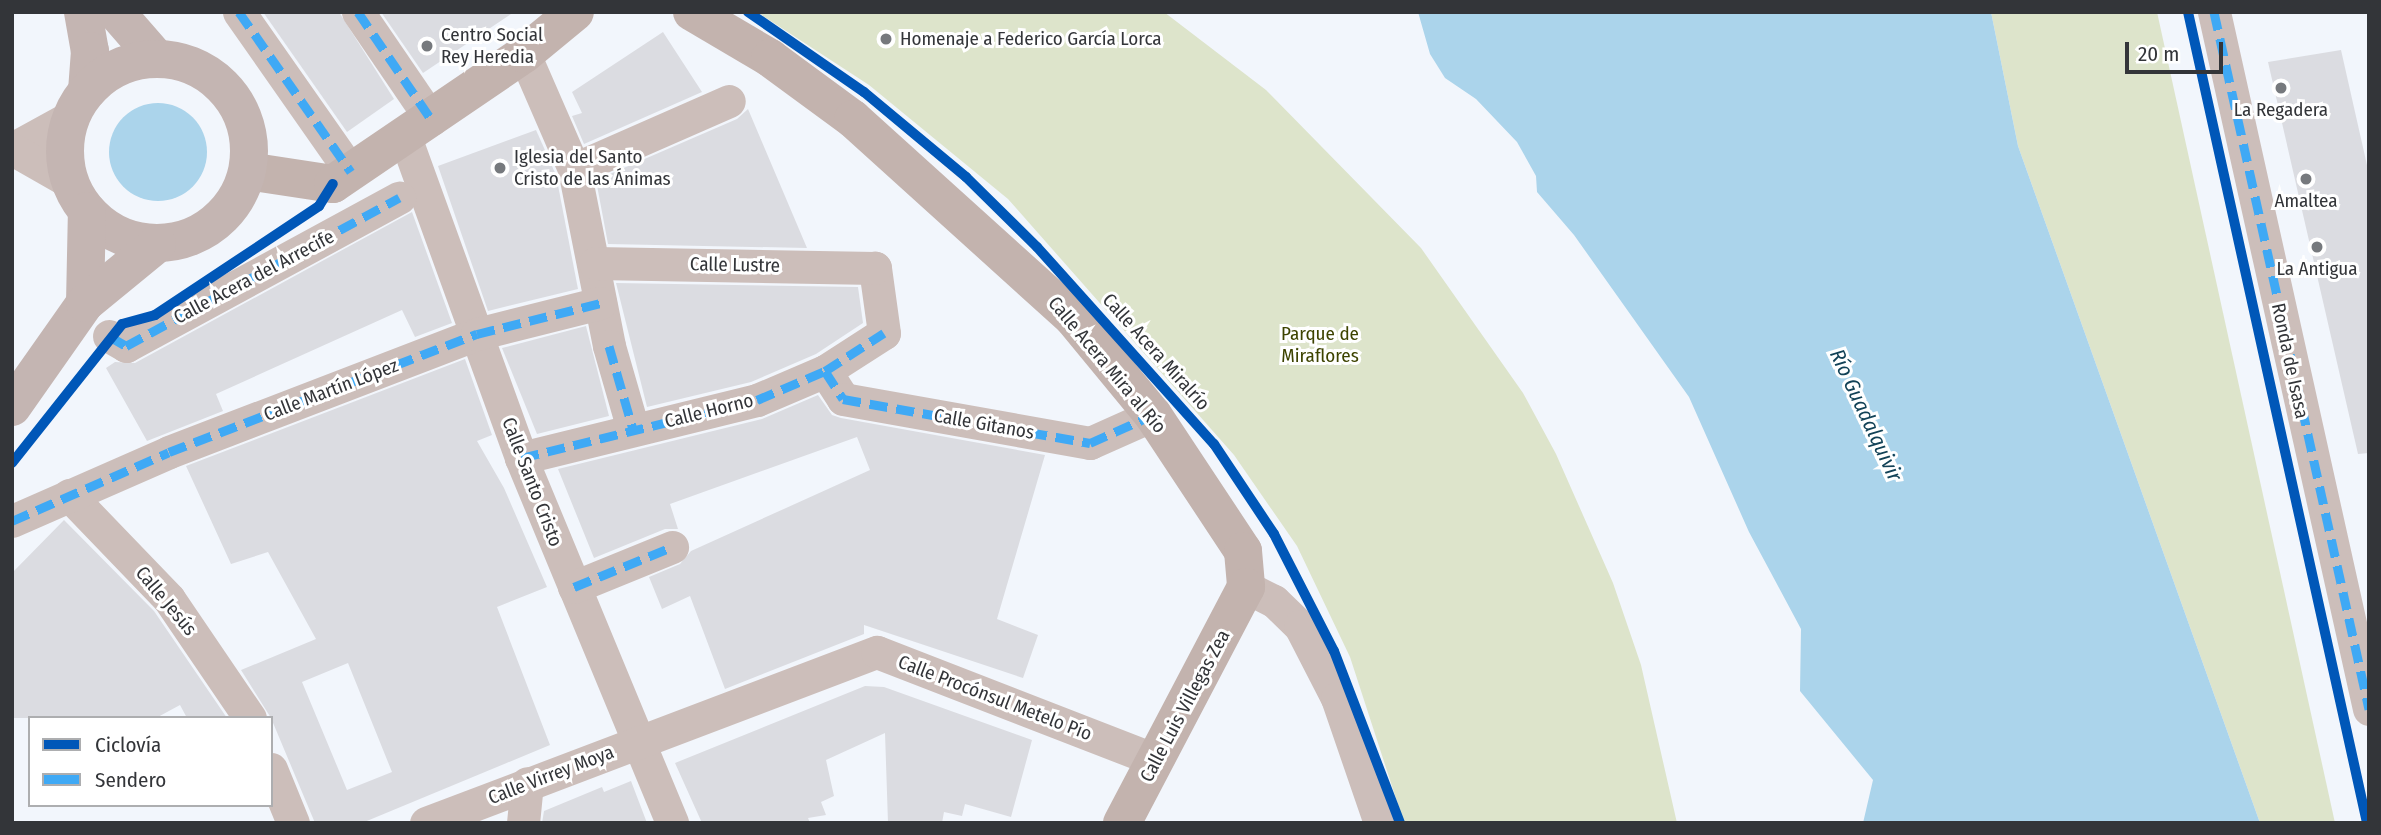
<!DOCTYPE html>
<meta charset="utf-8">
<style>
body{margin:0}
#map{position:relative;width:2381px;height:835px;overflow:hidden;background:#f2f6fc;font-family:"Fira Sans Condensed",sans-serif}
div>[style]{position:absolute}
.green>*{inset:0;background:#dde4cb}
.water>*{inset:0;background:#abd4eb}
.round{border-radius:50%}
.building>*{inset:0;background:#dbdce1}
.street>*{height:33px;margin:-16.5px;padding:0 16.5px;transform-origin:16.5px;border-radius:16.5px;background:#ccbeba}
.secondary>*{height:38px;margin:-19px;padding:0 19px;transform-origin:19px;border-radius:19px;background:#c3b3ae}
.primary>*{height:38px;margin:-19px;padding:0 19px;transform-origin:19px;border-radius:19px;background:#c4b5b2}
.primary>.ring{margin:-19px;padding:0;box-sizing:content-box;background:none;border:38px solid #c4b5b2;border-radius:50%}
.quiet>*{height:9px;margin-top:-4.5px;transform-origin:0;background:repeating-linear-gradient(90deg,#3fa9f5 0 18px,transparent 0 27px)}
.cycleway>*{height:10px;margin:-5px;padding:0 5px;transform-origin:5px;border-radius:5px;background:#0057b8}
.dots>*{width:19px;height:19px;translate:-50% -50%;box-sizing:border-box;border:4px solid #fff;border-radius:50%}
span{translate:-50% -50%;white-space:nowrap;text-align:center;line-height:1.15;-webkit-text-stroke:6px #fff;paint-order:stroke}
.poi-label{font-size:19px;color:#333539}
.left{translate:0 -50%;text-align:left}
.street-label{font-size:19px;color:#333539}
.park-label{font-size:19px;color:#3d4300}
.water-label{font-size:21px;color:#124257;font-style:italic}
.frame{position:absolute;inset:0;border:14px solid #333539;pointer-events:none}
.legend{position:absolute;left:28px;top:716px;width:245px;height:91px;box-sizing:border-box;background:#fff;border:2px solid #adaeb0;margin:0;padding:9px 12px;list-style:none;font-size:21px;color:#333539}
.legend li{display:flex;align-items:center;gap:14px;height:35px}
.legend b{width:35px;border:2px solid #adaeb0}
.scale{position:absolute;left:2125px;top:42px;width:98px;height:32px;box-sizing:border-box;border:4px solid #333539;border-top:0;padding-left:9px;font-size:21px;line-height:24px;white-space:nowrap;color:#333539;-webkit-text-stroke:5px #fff;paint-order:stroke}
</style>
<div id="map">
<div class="green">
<i style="clip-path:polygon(757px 12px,1164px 12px,1266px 90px,1421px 248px,1523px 393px,1556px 454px,1613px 583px,1641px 665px,1677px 823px,1404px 823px,1350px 657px,1297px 546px,1234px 455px,1008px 199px,869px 85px)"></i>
<i style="clip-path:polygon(1991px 12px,2157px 12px,2335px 823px,2260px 823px,2018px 146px)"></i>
</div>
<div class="water">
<i style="clip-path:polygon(1418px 12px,1991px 12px,2018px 146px,2260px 823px,1863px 823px,1873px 780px,1800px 691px,1801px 629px,1749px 532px,1689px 397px,1574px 235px,1537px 192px,1536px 176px,1517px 142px,1476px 99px,1445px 78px,1430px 54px)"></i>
<i class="round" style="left:109px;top:103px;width:98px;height:98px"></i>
</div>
<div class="building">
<i style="clip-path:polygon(263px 12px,339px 12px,394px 99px,347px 132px)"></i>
<i style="clip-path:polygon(381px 12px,514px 12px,423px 73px)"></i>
<i style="clip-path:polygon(663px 32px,702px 92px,584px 144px,572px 116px,582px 113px,572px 92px)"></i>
<i style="clip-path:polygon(2341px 50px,2369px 174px,2369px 453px,2358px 454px,2268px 62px)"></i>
<i style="clip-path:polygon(748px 109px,807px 248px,608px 244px,596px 180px,737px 119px)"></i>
<i style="clip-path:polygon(536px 130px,556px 175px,578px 289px,488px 311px,438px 166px)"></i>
<i style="clip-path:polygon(412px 212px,452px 323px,415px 337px,402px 310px,216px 394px,223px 411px,147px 441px,106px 368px,115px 362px,135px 363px)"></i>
<i style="clip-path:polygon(616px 283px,858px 287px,863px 323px,816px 354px,751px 382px,647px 407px)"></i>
<i style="clip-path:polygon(586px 326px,609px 416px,537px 434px,502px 348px)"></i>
<i style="clip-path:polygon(evenodd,465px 359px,492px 435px,477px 441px,504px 488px,547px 587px,497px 607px,550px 745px,362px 823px,315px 823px,271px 718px,241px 670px,316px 639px,268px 552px,231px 564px,186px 466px,465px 359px,348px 663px,392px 772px,347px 790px,302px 682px,348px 663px)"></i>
<i style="clip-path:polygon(818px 395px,832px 415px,841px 418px,1045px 455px,997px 619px,1038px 635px,1023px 678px,864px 625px,864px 634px,725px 689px,690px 596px,662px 609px,649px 577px,680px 564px,691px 551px,870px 470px,857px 437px,670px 504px,678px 529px,665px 529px,594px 558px,558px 469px,762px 419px)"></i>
<i style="clip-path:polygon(64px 520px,154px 611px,227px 718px,187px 718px,180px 705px,156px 718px,12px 718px,12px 573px)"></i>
<i style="clip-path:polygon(865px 686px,884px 687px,1032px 740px,1011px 817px,965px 804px,962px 816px,944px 812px,942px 823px,888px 823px,885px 733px,826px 760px,834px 796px,821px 802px,826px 815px,808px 818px,810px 823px,702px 823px,675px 763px)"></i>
<i style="clip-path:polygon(631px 781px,647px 823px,542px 823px,544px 811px,602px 787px,604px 792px)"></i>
</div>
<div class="street">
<i style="left:239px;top:12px;width:195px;rotate:55deg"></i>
<i style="left:358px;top:12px;width:130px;rotate:55.7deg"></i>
<i style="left:2214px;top:12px;width:714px;rotate:77.46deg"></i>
<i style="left:524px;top:54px;width:125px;rotate:66.5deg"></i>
<i style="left:574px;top:169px;width:180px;rotate:78.8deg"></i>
<i style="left:609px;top:346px;width:86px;rotate:73.9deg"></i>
<i style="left:405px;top:137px;width:341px;rotate:70.1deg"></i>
<i style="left:521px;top:458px;width:395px;rotate:67.5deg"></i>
<i style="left:12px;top:149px;width:68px;rotate:-28.8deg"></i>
<i style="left:12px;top:149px;width:67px;rotate:29.6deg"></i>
<i style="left:574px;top:169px;width:169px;rotate:-23.7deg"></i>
<i style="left:109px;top:336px;width:20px;rotate:30deg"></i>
<i style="left:126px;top:346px;width:311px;rotate:-28.5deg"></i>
<i style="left:825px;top:371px;width:33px;rotate:57deg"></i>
<i style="left:843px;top:399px;width:251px;rotate:10.1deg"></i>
<i style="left:1090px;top:443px;width:69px;rotate:-24deg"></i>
<i style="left:521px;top:458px;width:243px;rotate:-13.8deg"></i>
<i style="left:757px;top:400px;width:74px;rotate:-23.1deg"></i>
<i style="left:825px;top:371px;width:70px;rotate:-32.8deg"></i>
<i style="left:884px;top:333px;width:66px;rotate:-97.9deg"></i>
<i style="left:875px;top:268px;width:280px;rotate:-179deg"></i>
<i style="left:69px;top:495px;width:144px;rotate:46.1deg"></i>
<i style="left:169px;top:599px;width:144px;rotate:55.8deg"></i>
<i style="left:12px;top:521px;width:171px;rotate:-23.7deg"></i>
<i style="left:169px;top:452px;width:330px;rotate:-21deg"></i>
<i style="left:477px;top:334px;width:127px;rotate:-14.1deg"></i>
<i style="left:574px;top:587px;width:106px;rotate:-22.2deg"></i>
<i style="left:1246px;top:587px;width:31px;rotate:27deg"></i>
<i style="left:1274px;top:601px;width:36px;rotate:44deg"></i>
<i style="left:1300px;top:626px;width:81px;rotate:62.8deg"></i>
<i style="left:1337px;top:698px;width:132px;rotate:71deg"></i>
<i style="left:271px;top:769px;width:58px;rotate:67.8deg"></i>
<i style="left:426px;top:823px;width:482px;rotate:-20.8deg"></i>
<i style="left:877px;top:652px;width:299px;rotate:21.2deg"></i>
<i style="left:523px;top:823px;width:40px;rotate:-84.3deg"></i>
</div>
<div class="secondary">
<i style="left:692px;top:12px;width:91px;rotate:30.5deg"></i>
<i style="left:770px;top:58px;width:103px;rotate:36.3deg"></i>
<i style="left:853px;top:119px;width:297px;rotate:42.1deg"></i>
<i style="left:1073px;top:318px;width:126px;rotate:50.5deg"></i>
<i style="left:1153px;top:415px;width:163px;rotate:56.5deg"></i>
<i style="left:1243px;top:551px;width:36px;rotate:85deg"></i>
<i style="left:1246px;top:587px;width:267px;rotate:117.7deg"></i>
<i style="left:248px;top:171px;width:86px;rotate:8.7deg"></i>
<i style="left:333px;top:184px;width:231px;rotate:-34.2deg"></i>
<i style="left:524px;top:54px;width:66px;rotate:-39.5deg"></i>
</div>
<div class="primary">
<i style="left:83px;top:12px;width:40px;rotate:80deg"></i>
<i style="left:90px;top:51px;width:40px;rotate:94.3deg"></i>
<i style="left:116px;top:12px;width:62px;rotate:48.9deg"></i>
<i class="ring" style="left:65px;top:59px;width:146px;height:146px"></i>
<i style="left:85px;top:303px;width:92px;rotate:-88.8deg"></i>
<i style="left:12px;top:407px;width:127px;rotate:-54.9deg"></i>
<i style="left:85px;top:303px;width:93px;rotate:-39.3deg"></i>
</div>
<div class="quiet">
<i style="left:239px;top:12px;width:195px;rotate:55deg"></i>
<i style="left:358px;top:12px;width:130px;rotate:55.7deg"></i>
<i style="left:2214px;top:12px;width:714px;rotate:77.46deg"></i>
<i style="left:109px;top:336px;width:20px;rotate:30deg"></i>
<i style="left:126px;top:346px;width:311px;rotate:-28.5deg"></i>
<i style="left:609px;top:346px;width:86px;rotate:73.9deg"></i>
<i style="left:825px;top:371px;width:33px;rotate:57deg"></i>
<i style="left:843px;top:399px;width:251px;rotate:10.1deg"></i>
<i style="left:1090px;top:443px;width:69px;rotate:-24deg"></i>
<i style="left:521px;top:458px;width:243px;rotate:-13.8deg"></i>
<i style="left:757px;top:400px;width:74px;rotate:-23.1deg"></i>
<i style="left:825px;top:371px;width:70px;rotate:-32.8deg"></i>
<i style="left:12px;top:521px;width:171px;rotate:-23.7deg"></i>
<i style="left:169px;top:452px;width:330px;rotate:-21deg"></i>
<i style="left:477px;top:334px;width:127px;rotate:-14.1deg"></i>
<i style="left:574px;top:587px;width:106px;rotate:-22.2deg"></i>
</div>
<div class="cycleway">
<i style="left:748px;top:12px;width:141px;rotate:34.6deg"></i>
<i style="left:864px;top:92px;width:133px;rotate:39.8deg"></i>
<i style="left:966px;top:177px;width:100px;rotate:44.6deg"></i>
<i style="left:1037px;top:247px;width:265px;rotate:48.1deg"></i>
<i style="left:1214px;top:444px;width:108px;rotate:56.3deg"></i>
<i style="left:1274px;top:534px;width:131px;rotate:62.9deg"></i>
<i style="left:1334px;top:651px;width:184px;rotate:69deg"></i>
<i style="left:2188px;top:12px;width:831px;rotate:77.55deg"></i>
<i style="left:12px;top:463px;width:177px;rotate:-51.6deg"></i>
<i style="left:122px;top:324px;width:34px;rotate:-15deg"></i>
<i style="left:155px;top:315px;width:197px;rotate:-33.6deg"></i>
<i style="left:319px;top:206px;width:26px;rotate:-58deg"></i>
</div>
<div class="dots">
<i style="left:886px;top:39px;background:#76797d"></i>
<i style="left:427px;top:46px;background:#76797d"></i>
<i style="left:2281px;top:88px;background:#76797d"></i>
<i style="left:500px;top:168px;background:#76797d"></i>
<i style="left:2306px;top:179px;background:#76797d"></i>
<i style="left:2317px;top:247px;background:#76797d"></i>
</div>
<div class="poi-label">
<span class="left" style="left:441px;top:46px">Centro Social<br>Rey Heredia</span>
<span class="left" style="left:900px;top:39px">Homenaje a Federico García Lorca</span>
<span style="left:2281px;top:110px">La Regadera</span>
<span class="left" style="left:514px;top:168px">Iglesia del Santo<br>Cristo de las Ánimas</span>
<span style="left:2306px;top:201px">Amaltea</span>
<span style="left:2317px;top:269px">La Antigua</span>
</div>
<div class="street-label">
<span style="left:735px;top:265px;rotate:1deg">Calle Lustre</span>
<span style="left:254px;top:277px;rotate:-28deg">Calle Acera del Arrecife</span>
<span style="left:1156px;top:352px;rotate:48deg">Calle Acera Miralrío</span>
<span style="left:2290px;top:361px;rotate:78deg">Ronda de Isasa</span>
<span style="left:1107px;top:365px;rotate:50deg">Calle Acera Mira al Río</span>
<span style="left:331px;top:390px;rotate:-21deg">Calle Martín López</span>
<span style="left:709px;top:411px;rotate:-14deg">Calle Horno</span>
<span style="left:984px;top:424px;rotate:10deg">Calle Gitanos</span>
<span style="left:532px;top:482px;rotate:69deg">Calle Santo Cristo</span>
<span style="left:166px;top:601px;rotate:50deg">Calle Jesús</span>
<span style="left:995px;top:698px;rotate:21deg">Calle Procónsul Metelo Pío</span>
<span style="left:1185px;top:706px;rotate:-62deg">Calle Luis Villegas Zea</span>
<span style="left:551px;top:775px;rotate:-21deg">Calle Virrey Moya</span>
</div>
<div class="park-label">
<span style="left:1320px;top:345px">Parque de<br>Miraflores</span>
</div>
<div class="water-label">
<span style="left:1866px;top:415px;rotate:65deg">Río Guadalquivir</span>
</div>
<div class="frame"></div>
<ul class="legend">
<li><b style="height:9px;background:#0057b8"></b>Ciclovía</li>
<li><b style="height:9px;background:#3fa9f5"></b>Sendero</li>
</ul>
<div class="scale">20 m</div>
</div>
